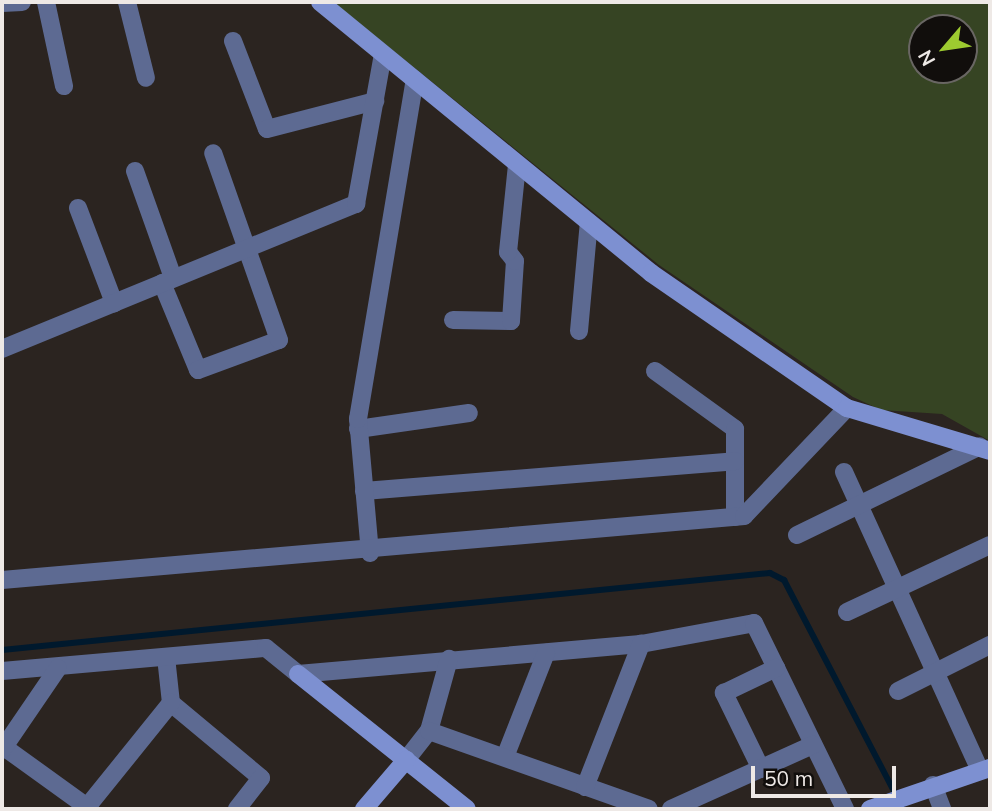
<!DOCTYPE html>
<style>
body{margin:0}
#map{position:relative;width:992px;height:811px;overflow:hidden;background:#2b2420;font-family:Mulish,sans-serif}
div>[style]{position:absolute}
.green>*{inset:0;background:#364423}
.stream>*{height:6px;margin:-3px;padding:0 3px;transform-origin:3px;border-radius:3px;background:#00192d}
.street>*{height:18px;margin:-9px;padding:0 9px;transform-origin:9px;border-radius:9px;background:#5d6a92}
.secondary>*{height:18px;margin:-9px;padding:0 9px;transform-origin:9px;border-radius:9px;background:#7d90d1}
span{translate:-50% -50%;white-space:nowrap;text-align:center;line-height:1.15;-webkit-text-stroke:7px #110e0c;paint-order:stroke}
.frame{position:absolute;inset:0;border:4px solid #eee9e6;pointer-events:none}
.north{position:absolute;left:908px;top:14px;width:70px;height:70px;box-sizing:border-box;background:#110e0c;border:2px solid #696663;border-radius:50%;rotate:241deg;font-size:19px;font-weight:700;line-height:28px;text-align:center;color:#eee9e6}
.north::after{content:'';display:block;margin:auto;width:24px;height:32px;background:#9dca30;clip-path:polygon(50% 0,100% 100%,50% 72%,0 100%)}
.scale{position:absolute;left:751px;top:766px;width:145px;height:32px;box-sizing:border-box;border:4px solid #eee9e6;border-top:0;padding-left:9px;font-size:21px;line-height:24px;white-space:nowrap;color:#eee9e6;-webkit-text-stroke:5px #110e0c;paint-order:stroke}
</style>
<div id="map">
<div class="green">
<i style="clip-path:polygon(evenodd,333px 2px,990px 2px,990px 441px,942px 414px,881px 410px,853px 397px,659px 265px,333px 2px,922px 28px,964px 28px,964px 70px,922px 70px,922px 28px)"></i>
</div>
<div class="stream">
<i style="left:2px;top:650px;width:772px;rotate:-5.73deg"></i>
<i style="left:770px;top:573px;width:16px;rotate:27deg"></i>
<i style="left:784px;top:580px;width:258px;rotate:62.5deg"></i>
</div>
<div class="street">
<i style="left:46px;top:2px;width:86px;rotate:77.9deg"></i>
<i style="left:127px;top:2px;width:78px;rotate:76deg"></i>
<i style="left:2px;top:3px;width:20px;rotate:-3deg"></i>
<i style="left:233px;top:41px;width:94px;rotate:68.9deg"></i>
<i style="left:267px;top:129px;width:112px;rotate:-14.5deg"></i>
<i style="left:135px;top:171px;width:114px;rotate:70.4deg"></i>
<i style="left:78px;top:208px;width:102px;rotate:69.2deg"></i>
<i style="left:162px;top:283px;width:94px;rotate:67.5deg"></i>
<i style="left:198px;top:370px;width:86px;rotate:-20.3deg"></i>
<i style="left:279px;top:340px;width:198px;rotate:-109.4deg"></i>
<i style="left:453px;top:320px;width:58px;rotate:1deg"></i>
<i style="left:511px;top:321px;width:60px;rotate:-86.2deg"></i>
<i style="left:515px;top:261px;width:11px;rotate:-128deg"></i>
<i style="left:508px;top:252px;width:87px;rotate:-84.1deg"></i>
<i style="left:579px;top:331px;width:109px;rotate:-84.8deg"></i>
<i style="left:2px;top:349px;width:383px;rotate:-22.3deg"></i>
<i style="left:356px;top:204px;width:152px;rotate:-79.8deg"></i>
<i style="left:655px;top:371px;width:99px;rotate:35.9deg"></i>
<i style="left:735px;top:429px;width:88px;rotate:90deg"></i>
<i style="left:358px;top:429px;width:112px;rotate:-8.2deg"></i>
<i style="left:844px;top:472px;width:328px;rotate:65.5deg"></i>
<i style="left:364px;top:491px;width:372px;rotate:-4.6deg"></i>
<i style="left:797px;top:535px;width:203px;rotate:-25.9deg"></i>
<i style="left:370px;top:553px;width:135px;rotate:-95.1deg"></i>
<i style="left:358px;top:419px;width:344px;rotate:-80.5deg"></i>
<i style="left:2px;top:580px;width:745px;rotate:-4.93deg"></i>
<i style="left:744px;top:516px;width:149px;rotate:-46.4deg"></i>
<i style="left:847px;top:612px;width:158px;rotate:-25.1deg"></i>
<i style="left:166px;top:657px;width:46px;rotate:83.8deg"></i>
<i style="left:171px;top:703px;width:117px;rotate:39.8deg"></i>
<i style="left:261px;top:778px;width:39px;rotate:128deg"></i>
<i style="left:2px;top:671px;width:265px;rotate:-5deg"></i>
<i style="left:266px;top:648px;width:41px;rotate:39.1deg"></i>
<i style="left:298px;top:674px;width:344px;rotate:-5deg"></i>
<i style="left:641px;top:644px;width:115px;rotate:-10.5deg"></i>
<i style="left:754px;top:623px;width:207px;rotate:63.9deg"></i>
<i style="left:898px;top:691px;width:103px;rotate:-26.6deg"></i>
<i style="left:429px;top:731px;width:75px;rotate:-74.5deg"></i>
<i style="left:4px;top:747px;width:106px;rotate:35.8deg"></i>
<i style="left:2px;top:750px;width:99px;rotate:-55.7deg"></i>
<i style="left:505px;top:757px;width:112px;rotate:-68.5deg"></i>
<i style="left:406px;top:760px;width:37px;rotate:-52deg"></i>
<i style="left:429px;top:731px;width:233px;rotate:19.5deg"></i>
<i style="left:761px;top:769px;width:85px;rotate:-116deg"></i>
<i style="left:724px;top:693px;width:58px;rotate:-25.7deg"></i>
<i style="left:933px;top:785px;width:26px;rotate:69deg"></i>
<i style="left:585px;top:787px;width:154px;rotate:-68.6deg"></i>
<i style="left:87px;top:807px;width:134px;rotate:-51.1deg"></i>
<i style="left:671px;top:809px;width:156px;rotate:-24.3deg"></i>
</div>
<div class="secondary">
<i style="left:320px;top:2px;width:428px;rotate:39.3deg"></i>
<i style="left:651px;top:273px;width:238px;rotate:34.6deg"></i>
<i style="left:847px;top:408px;width:149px;rotate:16.7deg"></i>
<i style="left:298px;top:674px;width:216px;rotate:38.6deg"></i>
<i style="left:364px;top:809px;width:65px;rotate:-49.4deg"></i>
<i style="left:870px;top:809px;width:127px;rotate:-18.9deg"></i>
</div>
<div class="frame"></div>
<div class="north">N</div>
<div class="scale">50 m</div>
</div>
